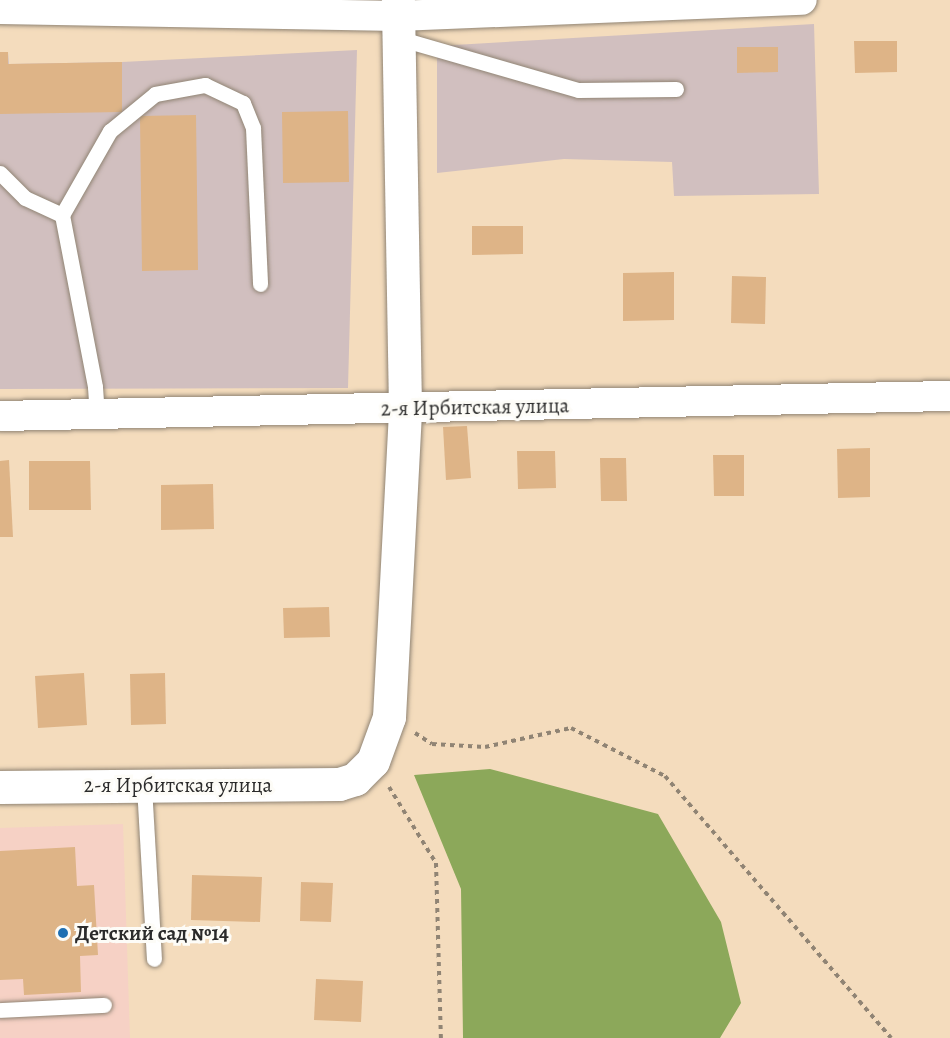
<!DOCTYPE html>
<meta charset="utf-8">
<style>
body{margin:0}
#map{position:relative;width:950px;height:1038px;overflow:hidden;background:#f4dcbd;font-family:Alegreya,serif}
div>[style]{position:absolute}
.built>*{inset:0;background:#f6d1c5}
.industrial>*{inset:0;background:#d1bfbf}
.forest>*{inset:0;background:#8ca85a}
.building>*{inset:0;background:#deb487}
.path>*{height:4px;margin-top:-2px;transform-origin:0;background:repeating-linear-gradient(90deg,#908474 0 4.5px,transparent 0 9px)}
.roads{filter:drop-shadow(0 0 2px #908474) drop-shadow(0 0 2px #908474)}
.lane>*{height:15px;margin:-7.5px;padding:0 7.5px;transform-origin:7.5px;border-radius:7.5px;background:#fff}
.street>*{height:30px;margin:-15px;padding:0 15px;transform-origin:15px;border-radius:15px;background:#fff}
.secondary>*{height:33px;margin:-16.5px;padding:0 16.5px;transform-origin:16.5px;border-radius:16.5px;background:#fff}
.dots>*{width:16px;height:16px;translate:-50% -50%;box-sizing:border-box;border:3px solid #fdfcf7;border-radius:50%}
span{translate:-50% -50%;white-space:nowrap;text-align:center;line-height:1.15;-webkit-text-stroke:6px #fdfcf7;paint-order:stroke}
.street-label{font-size:21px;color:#2b2b2b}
.poi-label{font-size:21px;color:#2b2b2b;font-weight:700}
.left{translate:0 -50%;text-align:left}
</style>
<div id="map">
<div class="built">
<i style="clip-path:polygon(123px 824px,130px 1038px,0 1038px,0 828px)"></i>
</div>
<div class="industrial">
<i style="clip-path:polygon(814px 24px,819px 194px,674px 196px,672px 162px,564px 159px,437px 173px,437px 46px)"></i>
<i style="clip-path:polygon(357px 50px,348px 388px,0 389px,0 52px,8px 52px,9px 64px,122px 62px)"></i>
</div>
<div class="forest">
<i style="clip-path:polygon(490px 769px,658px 814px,721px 922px,741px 1003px,720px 1038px,463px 1038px,461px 889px,414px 775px)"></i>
</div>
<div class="building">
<i style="clip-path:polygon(854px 41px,897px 41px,897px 72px,855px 73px)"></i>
<i style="clip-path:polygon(737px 47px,778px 47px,778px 72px,737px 73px)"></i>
<i style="clip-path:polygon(0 52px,8px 52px,8px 64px,122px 62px,122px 112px,0 114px)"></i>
<i style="clip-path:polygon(348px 111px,349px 182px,283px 183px,282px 112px)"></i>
<i style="clip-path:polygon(196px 115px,198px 270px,142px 271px,140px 116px)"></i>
<i style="clip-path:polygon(472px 226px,523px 226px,523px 254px,472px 255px)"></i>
<i style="clip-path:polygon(674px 272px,674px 320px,623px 321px,623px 273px)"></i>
<i style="clip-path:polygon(732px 276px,766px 277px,765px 324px,731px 323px)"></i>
<i style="clip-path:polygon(467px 426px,471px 478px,446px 480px,443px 427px)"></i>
<i style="clip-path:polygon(870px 448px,870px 497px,838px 498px,837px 449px)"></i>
<i style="clip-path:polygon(517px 451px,555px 451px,556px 488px,518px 489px)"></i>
<i style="clip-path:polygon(713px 455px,744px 455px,744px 496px,714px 496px)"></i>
<i style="clip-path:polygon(600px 458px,626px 458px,627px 501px,601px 501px)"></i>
<i style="clip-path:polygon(9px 460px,13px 537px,0 537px,0 461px)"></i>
<i style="clip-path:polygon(29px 461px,90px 461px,91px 510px,29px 510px)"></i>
<i style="clip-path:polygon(213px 484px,214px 529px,161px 530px,161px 485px)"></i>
<i style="clip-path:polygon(329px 607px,330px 637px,284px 638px,283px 608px)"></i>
<i style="clip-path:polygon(84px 673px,87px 725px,38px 728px,35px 676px)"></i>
<i style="clip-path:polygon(165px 673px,166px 724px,131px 725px,130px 674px)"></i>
<i style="clip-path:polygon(75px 847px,77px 886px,94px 885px,98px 955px,80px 956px,81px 992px,24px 995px,23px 979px,0 980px,0 851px)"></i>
<i style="clip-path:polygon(192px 875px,262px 877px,260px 922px,191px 920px)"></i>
<i style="clip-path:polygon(301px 882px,333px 883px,331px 922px,300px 921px)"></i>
<i style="clip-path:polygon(316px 979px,363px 981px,361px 1022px,314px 1020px)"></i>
</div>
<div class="path">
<i style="left:415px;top:733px;width:20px;rotate:33deg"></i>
<i style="left:432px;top:744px;width:53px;rotate:3.2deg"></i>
<i style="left:485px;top:747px;width:88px;rotate:-12.5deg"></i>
<i style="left:571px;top:728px;width:106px;rotate:27.1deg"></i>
<i style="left:665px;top:776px;width:346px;rotate:49.2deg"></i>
<i style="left:389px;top:787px;width:89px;rotate:58.3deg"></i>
<i style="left:436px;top:863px;width:175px;rotate:88.4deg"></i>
</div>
<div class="roads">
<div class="lane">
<i style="left:398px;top:38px;width:187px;rotate:16.1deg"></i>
<i style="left:578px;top:90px;width:98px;rotate:-0.6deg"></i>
<i style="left:0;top:173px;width:35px;rotate:45deg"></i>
<i style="left:25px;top:198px;width:41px;rotate:24.7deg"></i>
<i style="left:62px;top:215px;width:175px;rotate:79.1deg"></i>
<i style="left:95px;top:387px;width:28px;rotate:86deg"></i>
<i style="left:62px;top:215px;width:97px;rotate:-60.3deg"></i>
<i style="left:110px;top:131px;width:58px;rotate:-39.4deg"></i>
<i style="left:155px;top:94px;width:51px;rotate:-10.2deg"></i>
<i style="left:205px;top:85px;width:42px;rotate:25.3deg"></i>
<i style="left:243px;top:103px;width:27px;rotate:68deg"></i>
<i style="left:253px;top:128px;width:156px;rotate:87.4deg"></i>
<i style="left:144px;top:786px;width:173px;rotate:86.7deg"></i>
<i style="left:0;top:1010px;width:104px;rotate:-2.8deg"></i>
</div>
<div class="street">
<i style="left:0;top:9px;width:398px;rotate:1deg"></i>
<i style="left:398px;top:16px;width:404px;rotate:-2.3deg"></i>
<i style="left:0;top:416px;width:950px;rotate:-1.21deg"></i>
</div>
<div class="secondary">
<i style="left:0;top:787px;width:339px;rotate:-0.5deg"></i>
<i style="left:339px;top:784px;width:17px;rotate:-17deg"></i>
<i style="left:355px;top:779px;width:25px;rotate:-45deg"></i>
<i style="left:373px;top:761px;width:47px;rotate:-70deg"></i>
<i style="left:389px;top:717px;width:309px;rotate:-87deg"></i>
<i style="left:405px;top:408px;width:408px;rotate:-91deg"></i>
</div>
</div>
<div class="dots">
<i style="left:63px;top:933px;background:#1f6fb2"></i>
</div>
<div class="street-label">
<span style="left:475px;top:407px;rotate:-1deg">2-я Ирбитская улица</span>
<span style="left:178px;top:785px">2-я Ирбитская улица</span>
</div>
<div class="poi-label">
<span class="left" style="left:75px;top:933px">Детский сад №14</span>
</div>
</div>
